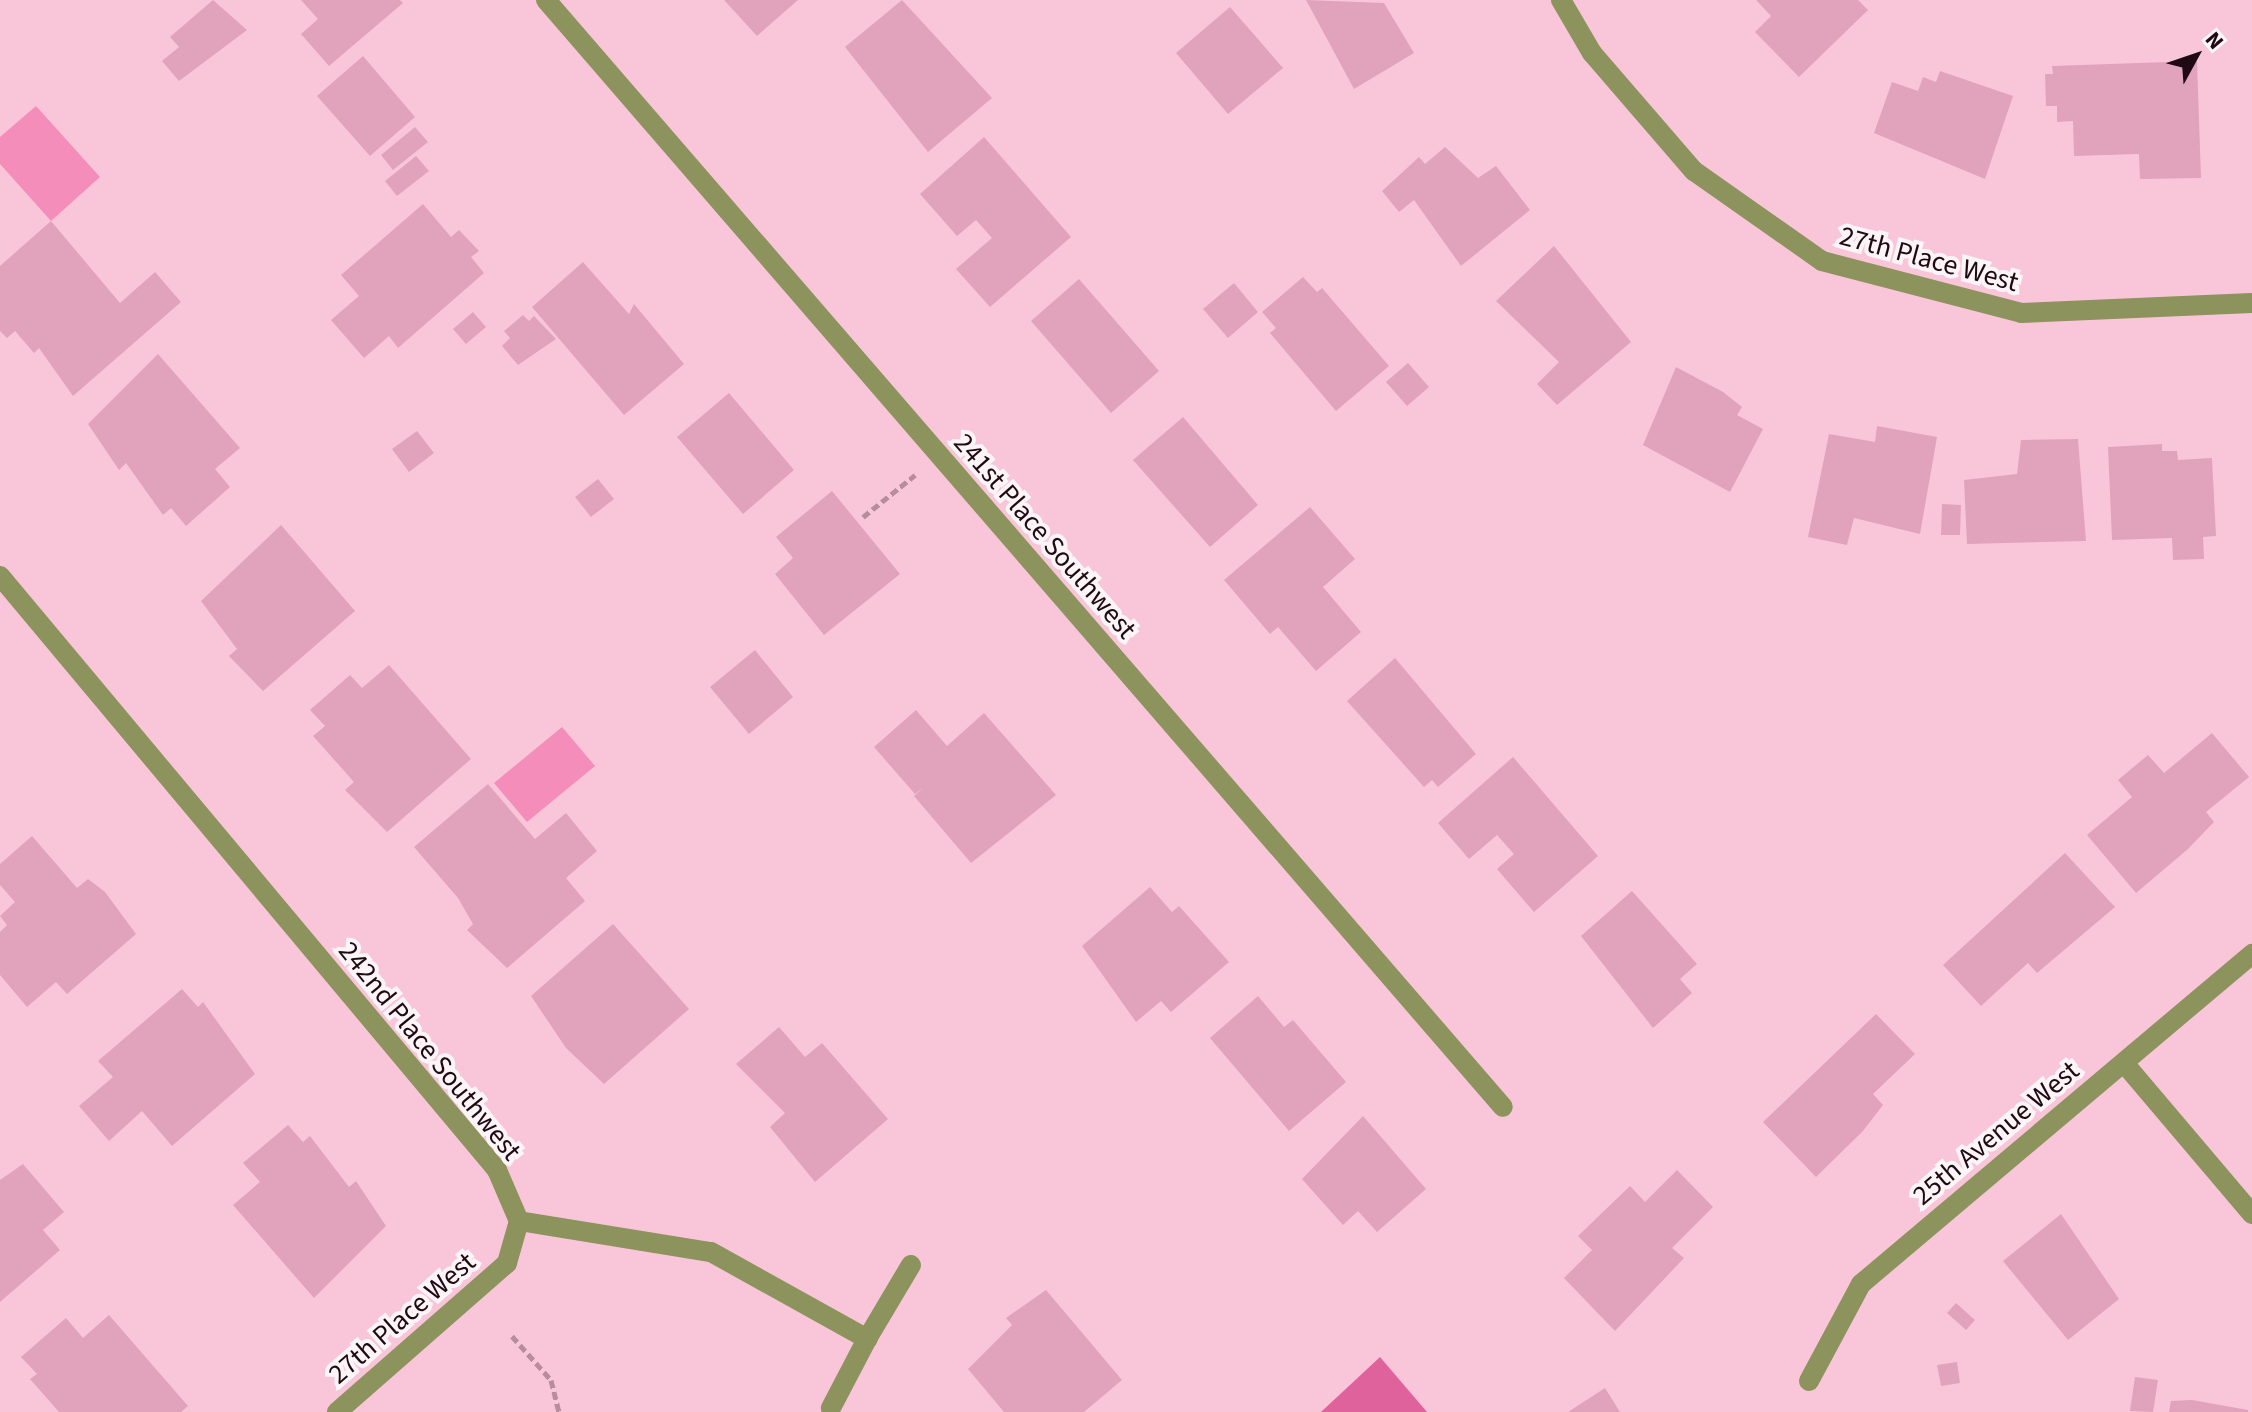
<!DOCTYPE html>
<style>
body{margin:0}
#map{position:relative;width:2252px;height:1412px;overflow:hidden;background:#f9c6d9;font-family:"Source Sans 3",sans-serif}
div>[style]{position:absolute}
.green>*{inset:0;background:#f48db9}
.forest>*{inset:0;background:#e0629c}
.building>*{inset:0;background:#e0a3bb}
.path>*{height:5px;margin-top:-2.5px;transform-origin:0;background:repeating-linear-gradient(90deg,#b78d9d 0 8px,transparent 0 12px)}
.minor>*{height:20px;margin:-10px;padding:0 10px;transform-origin:10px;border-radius:10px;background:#8c935c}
span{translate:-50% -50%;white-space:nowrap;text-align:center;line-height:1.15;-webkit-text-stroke:8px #fcf5f7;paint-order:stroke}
.street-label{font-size:28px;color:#1f0a13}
.north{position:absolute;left:2156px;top:16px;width:80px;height:80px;-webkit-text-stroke:6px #fcf5f7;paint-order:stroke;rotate:50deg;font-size:22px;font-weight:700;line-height:32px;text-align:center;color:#1f0a13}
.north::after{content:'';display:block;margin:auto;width:28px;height:36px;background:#1f0a13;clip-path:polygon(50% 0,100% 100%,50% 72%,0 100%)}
</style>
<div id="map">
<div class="green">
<i style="clip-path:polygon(36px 106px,100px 177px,51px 221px,0 164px,0 137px)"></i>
<i style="clip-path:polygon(562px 727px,595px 766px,527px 822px,494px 783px)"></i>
</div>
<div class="forest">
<i style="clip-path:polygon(1380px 1357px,1427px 1412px,1321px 1412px)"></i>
</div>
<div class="building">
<i style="clip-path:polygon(213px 0,247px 30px,179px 81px,162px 61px,179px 47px,170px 37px)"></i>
<i style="clip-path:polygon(301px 0,400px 0,403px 3px,329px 66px,301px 34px,318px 19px)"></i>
<i style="clip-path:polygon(724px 0,798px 0,757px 36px)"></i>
<i style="clip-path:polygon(902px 0,992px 98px,928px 152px,845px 47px)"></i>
<i style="clip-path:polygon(1306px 0,1384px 3px,1414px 53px,1354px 89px)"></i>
<i style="clip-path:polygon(1756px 0,1858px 0,1868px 10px,1799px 77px,1755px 32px,1771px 16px)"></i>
<i style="clip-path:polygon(1230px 7px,1283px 68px,1228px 114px,1176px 53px)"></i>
<i style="clip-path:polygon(363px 56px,415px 117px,370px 156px,317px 96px)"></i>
<i style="clip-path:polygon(2197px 61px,2201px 178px,2140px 179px,2139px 154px,2074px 156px,2073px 121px,2057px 122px,2057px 106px,2046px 106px,2045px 74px,2053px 74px,2052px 66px)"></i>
<i style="clip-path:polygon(1940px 71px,2013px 96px,1985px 179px,1874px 133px,1892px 82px,1918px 91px,1923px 77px,1936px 82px)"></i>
<i style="clip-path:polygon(415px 127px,428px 142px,393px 170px,381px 155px)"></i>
<i style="clip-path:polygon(984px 137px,1071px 237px,990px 307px,956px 269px,992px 238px,976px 220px,957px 236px,920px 194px)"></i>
<i style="clip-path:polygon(1445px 147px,1478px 178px,1496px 166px,1530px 210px,1461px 266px,1414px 200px,1399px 212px,1382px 191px,1419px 157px,1425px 164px)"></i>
<i style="clip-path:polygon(416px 156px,429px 171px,397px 196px,385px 181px)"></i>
<i style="clip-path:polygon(423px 204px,451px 237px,459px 230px,479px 251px,471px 257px,484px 273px,398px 348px,389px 336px,364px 358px,331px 320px,359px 296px,341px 275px)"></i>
<i style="clip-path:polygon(51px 221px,120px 303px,155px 272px,181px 302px,73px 396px,39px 348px,34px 353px,15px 331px,7px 338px,0 331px,0 266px)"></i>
<i style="clip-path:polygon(1554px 246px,1631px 342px,1557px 405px,1537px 384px,1559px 362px,1496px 301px)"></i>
<i style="clip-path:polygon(583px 262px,629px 314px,634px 304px,684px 364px,624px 415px,532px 307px)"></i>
<i style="clip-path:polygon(1303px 277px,1317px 292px,1322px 288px,1389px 366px,1336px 411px,1270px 333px,1276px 328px,1262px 312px)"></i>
<i style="clip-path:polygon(1079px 279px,1159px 371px,1111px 413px,1031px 321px)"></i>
<i style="clip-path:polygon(1234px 283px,1258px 312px,1228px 338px,1203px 309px)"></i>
<i style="clip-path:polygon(473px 312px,486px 327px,466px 344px,453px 329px)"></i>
<i style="clip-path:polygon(523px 315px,529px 321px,534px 316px,556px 339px,518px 365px,502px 346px,510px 338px,504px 331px)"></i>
<i style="clip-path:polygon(158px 354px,240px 448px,215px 469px,230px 487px,186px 526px,171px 508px,163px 515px,126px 463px,119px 470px,88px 424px)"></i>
<i style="clip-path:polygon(1408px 363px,1429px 387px,1407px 406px,1386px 382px)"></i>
<i style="clip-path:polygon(1676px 367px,1723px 392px,1742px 407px,1737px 415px,1763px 429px,1730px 492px,1643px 445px)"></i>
<i style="clip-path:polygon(729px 393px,794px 470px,743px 514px,677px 437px)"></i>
<i style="clip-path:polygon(1183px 417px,1258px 505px,1210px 547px,1133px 460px)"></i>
<i style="clip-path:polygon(1877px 426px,1937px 437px,1920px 534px,1854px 518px,1847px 545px,1808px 537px,1829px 434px,1875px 442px)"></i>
<i style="clip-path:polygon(417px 431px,434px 453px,409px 472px,392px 449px)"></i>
<i style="clip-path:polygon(2078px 439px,2086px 541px,1967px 544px,1964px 480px,2017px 474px,2021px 440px)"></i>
<i style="clip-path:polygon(2162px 444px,2162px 451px,2177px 451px,2178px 460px,2212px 458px,2216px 536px,2203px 537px,2204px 559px,2173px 560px,2172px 538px,2112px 540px,2108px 447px)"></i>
<i style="clip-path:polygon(598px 479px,614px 499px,591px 517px,575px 497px)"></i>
<i style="clip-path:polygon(832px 491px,900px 574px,824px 635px,775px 574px,793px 558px,776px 537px)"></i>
<i style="clip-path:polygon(1942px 504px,1961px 505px,1960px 535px,1941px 535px)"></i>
<i style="clip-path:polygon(1310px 507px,1355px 559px,1323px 587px,1361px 632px,1316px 671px,1278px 627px,1270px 634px,1224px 580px)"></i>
<i style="clip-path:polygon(281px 525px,355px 611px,263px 691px,229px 656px,237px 649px,201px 601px)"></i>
<i style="clip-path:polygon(755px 650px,793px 697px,749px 734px,710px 687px)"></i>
<i style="clip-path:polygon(1395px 658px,1476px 754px,1438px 787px,1432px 780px,1424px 787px,1347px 701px)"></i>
<i style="clip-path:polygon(389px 665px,471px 759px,387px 832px,345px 790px,354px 782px,313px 736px,325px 726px,310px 710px,350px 675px,362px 688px)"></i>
<i style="clip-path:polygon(916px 710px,947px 746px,984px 713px,1056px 795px,971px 863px,914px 796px,924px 787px,915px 794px,874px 747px)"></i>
<i style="clip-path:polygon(2212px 733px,2249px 777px,2206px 812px,2214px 822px,2188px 849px,2136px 893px,2087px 835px,2132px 797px,2118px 780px,2148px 755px,2164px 773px)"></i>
<i style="clip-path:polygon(1513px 757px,1598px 856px,1534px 912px,1497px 869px,1514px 854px,1497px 835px,1469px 859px,1438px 823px)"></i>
<i style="clip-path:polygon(488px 784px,535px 839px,566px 813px,597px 851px,566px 878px,585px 901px,507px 968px,467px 930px,473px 924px,458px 898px,414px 847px)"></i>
<i style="clip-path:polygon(32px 836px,77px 888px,88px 879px,105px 892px,136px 934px,67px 994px,56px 982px,27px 1007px,0 975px,0 932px,7px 925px,0 916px,15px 902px,0 885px,0 864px)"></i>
<i style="clip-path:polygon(2065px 853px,2115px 907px,2037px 973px,2028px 963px,1981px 1006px,1943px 965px)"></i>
<i style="clip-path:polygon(1150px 887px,1172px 912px,1179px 906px,1229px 962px,1171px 1012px,1161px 1001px,1136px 1022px,1082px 946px)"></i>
<i style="clip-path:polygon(1632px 891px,1697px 964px,1680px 979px,1692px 993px,1653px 1028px,1581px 936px)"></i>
<i style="clip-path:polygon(613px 924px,689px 1009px,604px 1084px,566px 1048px,531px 996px)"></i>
<i style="clip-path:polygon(182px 989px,198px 1007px,203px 1002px,255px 1074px,172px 1146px,142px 1111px,109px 1141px,79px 1106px,113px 1077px,98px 1061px)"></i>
<i style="clip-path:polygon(1258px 996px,1284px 1027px,1293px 1020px,1346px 1082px,1289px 1131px,1210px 1038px)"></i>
<i style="clip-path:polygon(1876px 1014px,1915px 1054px,1873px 1094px,1883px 1105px,1863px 1131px,1816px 1177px,1763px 1122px)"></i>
<i style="clip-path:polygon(779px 1027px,805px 1057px,822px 1043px,888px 1119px,815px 1182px,770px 1127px,785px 1113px,736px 1064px)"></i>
<i style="clip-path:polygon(1363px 1116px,1426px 1189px,1377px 1232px,1358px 1211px,1343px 1225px,1302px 1179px)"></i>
<i style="clip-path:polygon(288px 1125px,303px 1142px,310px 1136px,349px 1187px,356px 1181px,386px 1226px,314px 1298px,233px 1205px,260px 1182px,243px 1163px)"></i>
<i style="clip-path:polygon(23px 1164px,64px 1212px,43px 1230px,60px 1250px,0 1302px,0 1180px)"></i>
<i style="clip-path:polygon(1677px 1170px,1713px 1207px,1672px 1248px,1684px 1258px,1615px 1331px,1564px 1278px,1592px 1250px,1578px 1236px,1630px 1186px,1645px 1202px)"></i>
<i style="clip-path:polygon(2061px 1214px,2119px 1299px,2068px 1340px,2003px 1261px)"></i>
<i style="clip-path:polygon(1046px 1290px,1122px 1380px,1084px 1412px,1004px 1412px,968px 1369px,1012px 1325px,1006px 1318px)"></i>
<i style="clip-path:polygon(1956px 1303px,1975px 1320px,1966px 1330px,1947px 1313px)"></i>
<i style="clip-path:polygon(109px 1315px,188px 1406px,181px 1412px,59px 1412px,30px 1379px,37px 1374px,21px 1357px,66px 1318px,83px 1338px)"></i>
<i style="clip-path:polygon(1957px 1362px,1960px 1383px,1941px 1386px,1937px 1365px)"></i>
<i style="clip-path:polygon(2135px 1377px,2158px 1380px,2153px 1412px,2130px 1411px)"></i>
<i style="clip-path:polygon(1605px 1388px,1620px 1412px,1568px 1412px)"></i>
<i style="clip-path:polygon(2192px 1400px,2248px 1410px,2248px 1412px,2169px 1412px,2171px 1401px)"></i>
</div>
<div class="path">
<i style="left:863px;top:517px;width:67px;rotate:-38.9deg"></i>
<i style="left:512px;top:1336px;width:59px;rotate:48.4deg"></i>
<i style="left:551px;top:1380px;width:33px;rotate:76deg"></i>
</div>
<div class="minor">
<i style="left:546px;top:0;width:1463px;rotate:49.16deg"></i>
<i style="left:1561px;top:0;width:61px;rotate:59.7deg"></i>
<i style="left:1592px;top:53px;width:156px;rotate:49.2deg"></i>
<i style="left:1694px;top:171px;width:156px;rotate:35.1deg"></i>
<i style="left:1822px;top:261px;width:206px;rotate:14.6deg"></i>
<i style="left:2021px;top:313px;width:231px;rotate:-2.5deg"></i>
<i style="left:0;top:576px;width:774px;rotate:50.08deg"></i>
<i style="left:497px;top:1170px;width:56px;rotate:66.7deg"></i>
<i style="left:2124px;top:1063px;width:198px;rotate:49.7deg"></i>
<i style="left:519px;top:1221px;width:194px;rotate:9.2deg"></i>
<i style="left:711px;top:1252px;width:179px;rotate:29.1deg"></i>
<i style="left:867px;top:1339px;width:78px;rotate:117.6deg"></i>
<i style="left:867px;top:1339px;width:86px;rotate:-59.3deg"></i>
<i style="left:1809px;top:1381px;width:110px;rotate:-61.8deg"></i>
<i style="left:1861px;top:1284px;width:512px;rotate:-40.16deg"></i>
<i style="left:337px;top:1412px;width:226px;rotate:-41.2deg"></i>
<i style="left:507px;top:1263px;width:44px;rotate:-74.1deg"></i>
</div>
<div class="street-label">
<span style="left:1929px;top:259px;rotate:15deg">27th Place West</span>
<span style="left:1045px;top:536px;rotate:49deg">241st Place Southwest</span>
<span style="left:430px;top:1051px;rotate:51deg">242nd Place Southwest</span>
<span style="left:1996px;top:1133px;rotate:-40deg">25th Avenue West</span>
<span style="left:402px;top:1318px;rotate:-41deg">27th Place West</span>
</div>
<div class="north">N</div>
</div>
